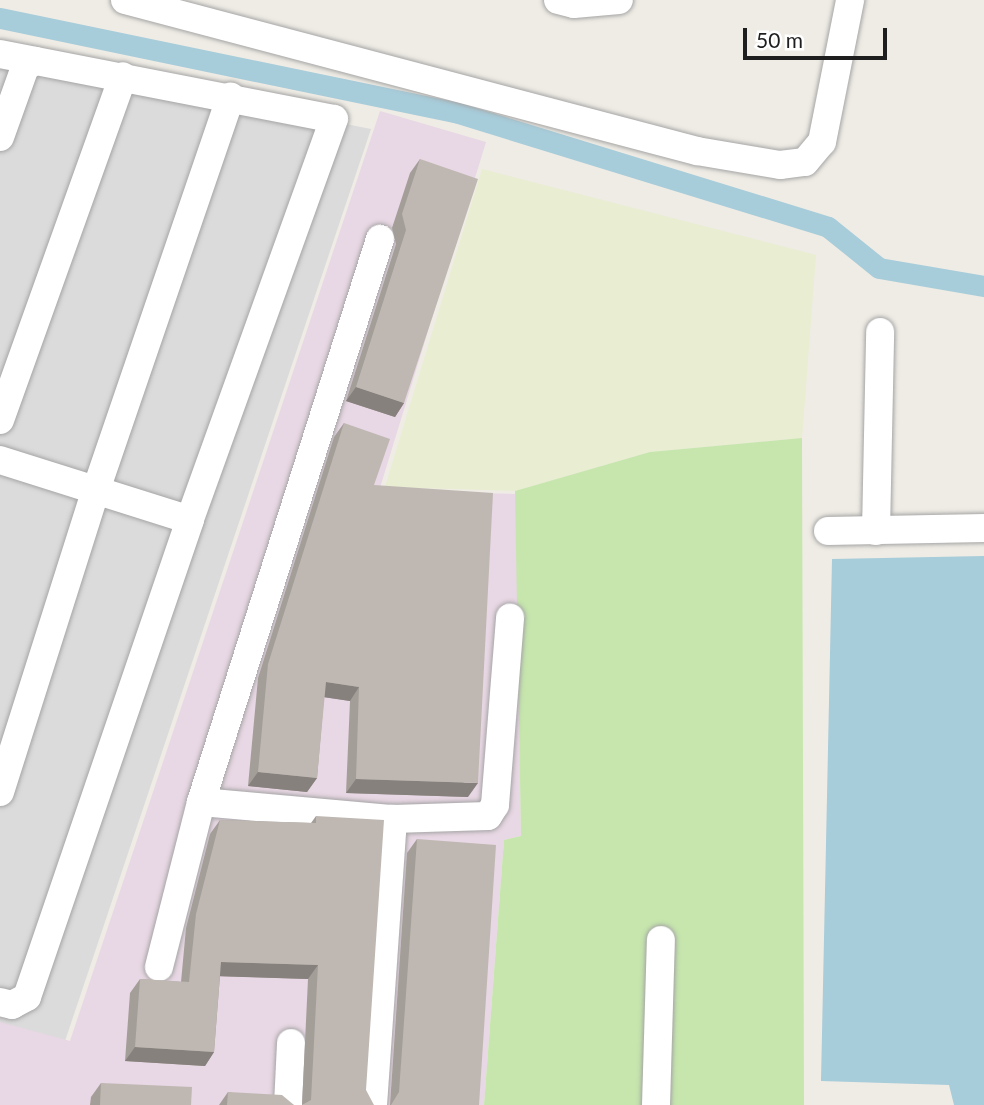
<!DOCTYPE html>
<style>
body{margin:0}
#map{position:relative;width:984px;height:1105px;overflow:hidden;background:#efece5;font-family:Lato,sans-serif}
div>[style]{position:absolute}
.residential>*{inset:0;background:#dcdbdb}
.industrial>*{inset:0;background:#e8d7e4}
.farmland>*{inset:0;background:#e9edd1}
.grass>*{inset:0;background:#c6e6ad}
.water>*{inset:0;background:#a7ccda}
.canal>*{height:21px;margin:-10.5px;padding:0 10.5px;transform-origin:10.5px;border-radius:10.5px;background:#a7ccda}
.roads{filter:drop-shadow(0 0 2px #a5a5a5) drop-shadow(0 0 2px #a5a5a5)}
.minor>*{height:28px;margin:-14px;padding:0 14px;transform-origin:14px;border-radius:14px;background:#fff}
.wall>*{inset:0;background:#a49e99}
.shaded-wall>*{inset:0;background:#86817d}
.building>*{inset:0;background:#bfb8b2}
span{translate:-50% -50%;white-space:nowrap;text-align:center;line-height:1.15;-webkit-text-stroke:5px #fff;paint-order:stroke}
.scale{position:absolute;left:743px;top:28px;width:144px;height:32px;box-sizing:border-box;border:4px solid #1e1e1e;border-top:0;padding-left:9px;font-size:21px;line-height:24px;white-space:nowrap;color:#1e1e1e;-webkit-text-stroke:5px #fff;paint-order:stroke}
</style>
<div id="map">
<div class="residential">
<i style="clip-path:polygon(0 56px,371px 129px,60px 1056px,0 1041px)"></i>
</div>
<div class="industrial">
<i style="clip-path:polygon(380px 111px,486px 142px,379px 491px,516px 494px,521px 836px,504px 840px,484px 1105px,0 1105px,0 1022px,70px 1041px)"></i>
</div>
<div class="farmland">
<i style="clip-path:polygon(482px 169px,816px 255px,802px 438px,650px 452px,515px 491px,385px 487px)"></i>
</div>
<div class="grass">
<i style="clip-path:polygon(802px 438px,804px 1105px,484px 1105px,504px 840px,521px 836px,515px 491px,650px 452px)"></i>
</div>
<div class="water">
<i style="clip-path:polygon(984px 556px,984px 1105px,954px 1105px,949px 1085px,821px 1081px,832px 559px)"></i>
</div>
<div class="canal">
<i style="left:0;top:18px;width:465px;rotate:11.7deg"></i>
<i style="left:455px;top:112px;width:390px;rotate:17.1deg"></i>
<i style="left:828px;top:227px;width:65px;rotate:38.8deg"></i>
<i style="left:879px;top:268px;width:107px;rotate:9.7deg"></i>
</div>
<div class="roads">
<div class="minor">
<i style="left:125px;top:0;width:592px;rotate:14.79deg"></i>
<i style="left:697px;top:151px;width:84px;rotate:9.6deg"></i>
<i style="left:780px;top:165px;width:25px;rotate:-7deg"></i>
<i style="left:805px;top:162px;width:26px;rotate:-50deg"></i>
<i style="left:822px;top:142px;width:145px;rotate:-78.8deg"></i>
<i style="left:558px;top:0;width:16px;rotate:14deg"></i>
<i style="left:574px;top:4px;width:45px;rotate:-5.1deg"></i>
<i style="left:0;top:54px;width:340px;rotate:11deg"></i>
<i style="left:334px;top:119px;width:426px;rotate:109.8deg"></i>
<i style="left:190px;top:520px;width:504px;rotate:108.87deg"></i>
<i style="left:27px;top:997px;width:17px;rotate:152deg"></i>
<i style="left:12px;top:1005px;width:12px;rotate:-166deg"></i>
<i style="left:0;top:137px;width:74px;rotate:-70.3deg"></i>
<i style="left:25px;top:67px;width:12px;rotate:-31deg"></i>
<i style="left:0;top:420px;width:365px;rotate:-70.3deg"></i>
<i style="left:0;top:460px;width:199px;rotate:17.5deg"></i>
<i style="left:828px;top:531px;width:156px;rotate:-1.1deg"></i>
<i style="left:876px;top:531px;width:199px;rotate:-88.8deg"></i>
<i style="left:0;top:792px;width:317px;rotate:-72.4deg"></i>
<i style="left:96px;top:490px;width:416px;rotate:-71.1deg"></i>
<i style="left:201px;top:802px;width:193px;rotate:5.1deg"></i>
<i style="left:393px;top:819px;width:95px;rotate:-1.8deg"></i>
<i style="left:488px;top:816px;width:13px;rotate:-58deg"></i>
<i style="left:495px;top:805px;width:188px;rotate:-85.4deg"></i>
<i style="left:159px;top:967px;width:170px;rotate:-75.7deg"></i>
<i style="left:201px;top:802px;width:591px;rotate:-72.36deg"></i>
<i style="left:288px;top:1105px;width:62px;rotate:-87.2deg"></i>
<i style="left:373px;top:1105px;width:287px;rotate:-86deg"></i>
<i style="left:656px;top:1105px;width:165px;rotate:-88.3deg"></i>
</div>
</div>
<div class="wall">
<i style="clip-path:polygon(420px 159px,404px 403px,395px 417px,346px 401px,396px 244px,392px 228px,410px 173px)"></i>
<i style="clip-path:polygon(344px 423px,374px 485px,468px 797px,346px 793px,350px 701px,324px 697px,317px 778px,307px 792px,248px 786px,258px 678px,334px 437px)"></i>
<i style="clip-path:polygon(316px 816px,366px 1090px,302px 1105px,308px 979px,220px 976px,214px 1052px,205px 1066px,125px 1061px,130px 993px,140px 979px,181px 982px,186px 928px,210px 834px,220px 820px,311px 823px)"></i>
<i style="clip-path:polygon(417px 839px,479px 1105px,390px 1105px,407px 853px)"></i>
<i style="clip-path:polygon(101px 1083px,191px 1105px,90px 1105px,91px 1097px)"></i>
<i style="clip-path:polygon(228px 1092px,294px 1105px,219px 1105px)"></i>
</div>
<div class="shaded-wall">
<i style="clip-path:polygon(356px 387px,404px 403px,395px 417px,346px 401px)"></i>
<i style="clip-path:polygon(326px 682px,359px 687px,350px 701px,316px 696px)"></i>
<i style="clip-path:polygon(258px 772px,317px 778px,307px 792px,248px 786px)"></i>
<i style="clip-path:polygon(356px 779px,478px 783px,468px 797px,346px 793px)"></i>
<i style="clip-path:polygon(221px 962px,318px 965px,308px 979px,211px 976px)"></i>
<i style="clip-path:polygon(135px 1047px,214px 1052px,205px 1066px,125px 1061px)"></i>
</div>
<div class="building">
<i style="clip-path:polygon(420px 159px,478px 179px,404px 403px,356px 387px,406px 230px,402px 214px)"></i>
<i style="clip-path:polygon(344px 423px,390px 439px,374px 485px,493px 493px,478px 783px,356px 779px,359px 687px,326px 682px,317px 778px,258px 772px,268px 664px)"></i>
<i style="clip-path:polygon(316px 816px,384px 820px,366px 1090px,374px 1105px,302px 1105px,311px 1100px,318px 965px,221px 962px,214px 1052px,135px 1047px,140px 979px,189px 982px,196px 914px,220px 820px,316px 823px)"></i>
<i style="clip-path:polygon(417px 839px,496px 845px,479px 1105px,391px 1105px,399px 1092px)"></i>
<i style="clip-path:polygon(101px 1083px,192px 1087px,191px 1105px,100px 1105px)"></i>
<i style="clip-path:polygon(228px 1092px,282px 1095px,294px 1105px,227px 1105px)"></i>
</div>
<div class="scale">50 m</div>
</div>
